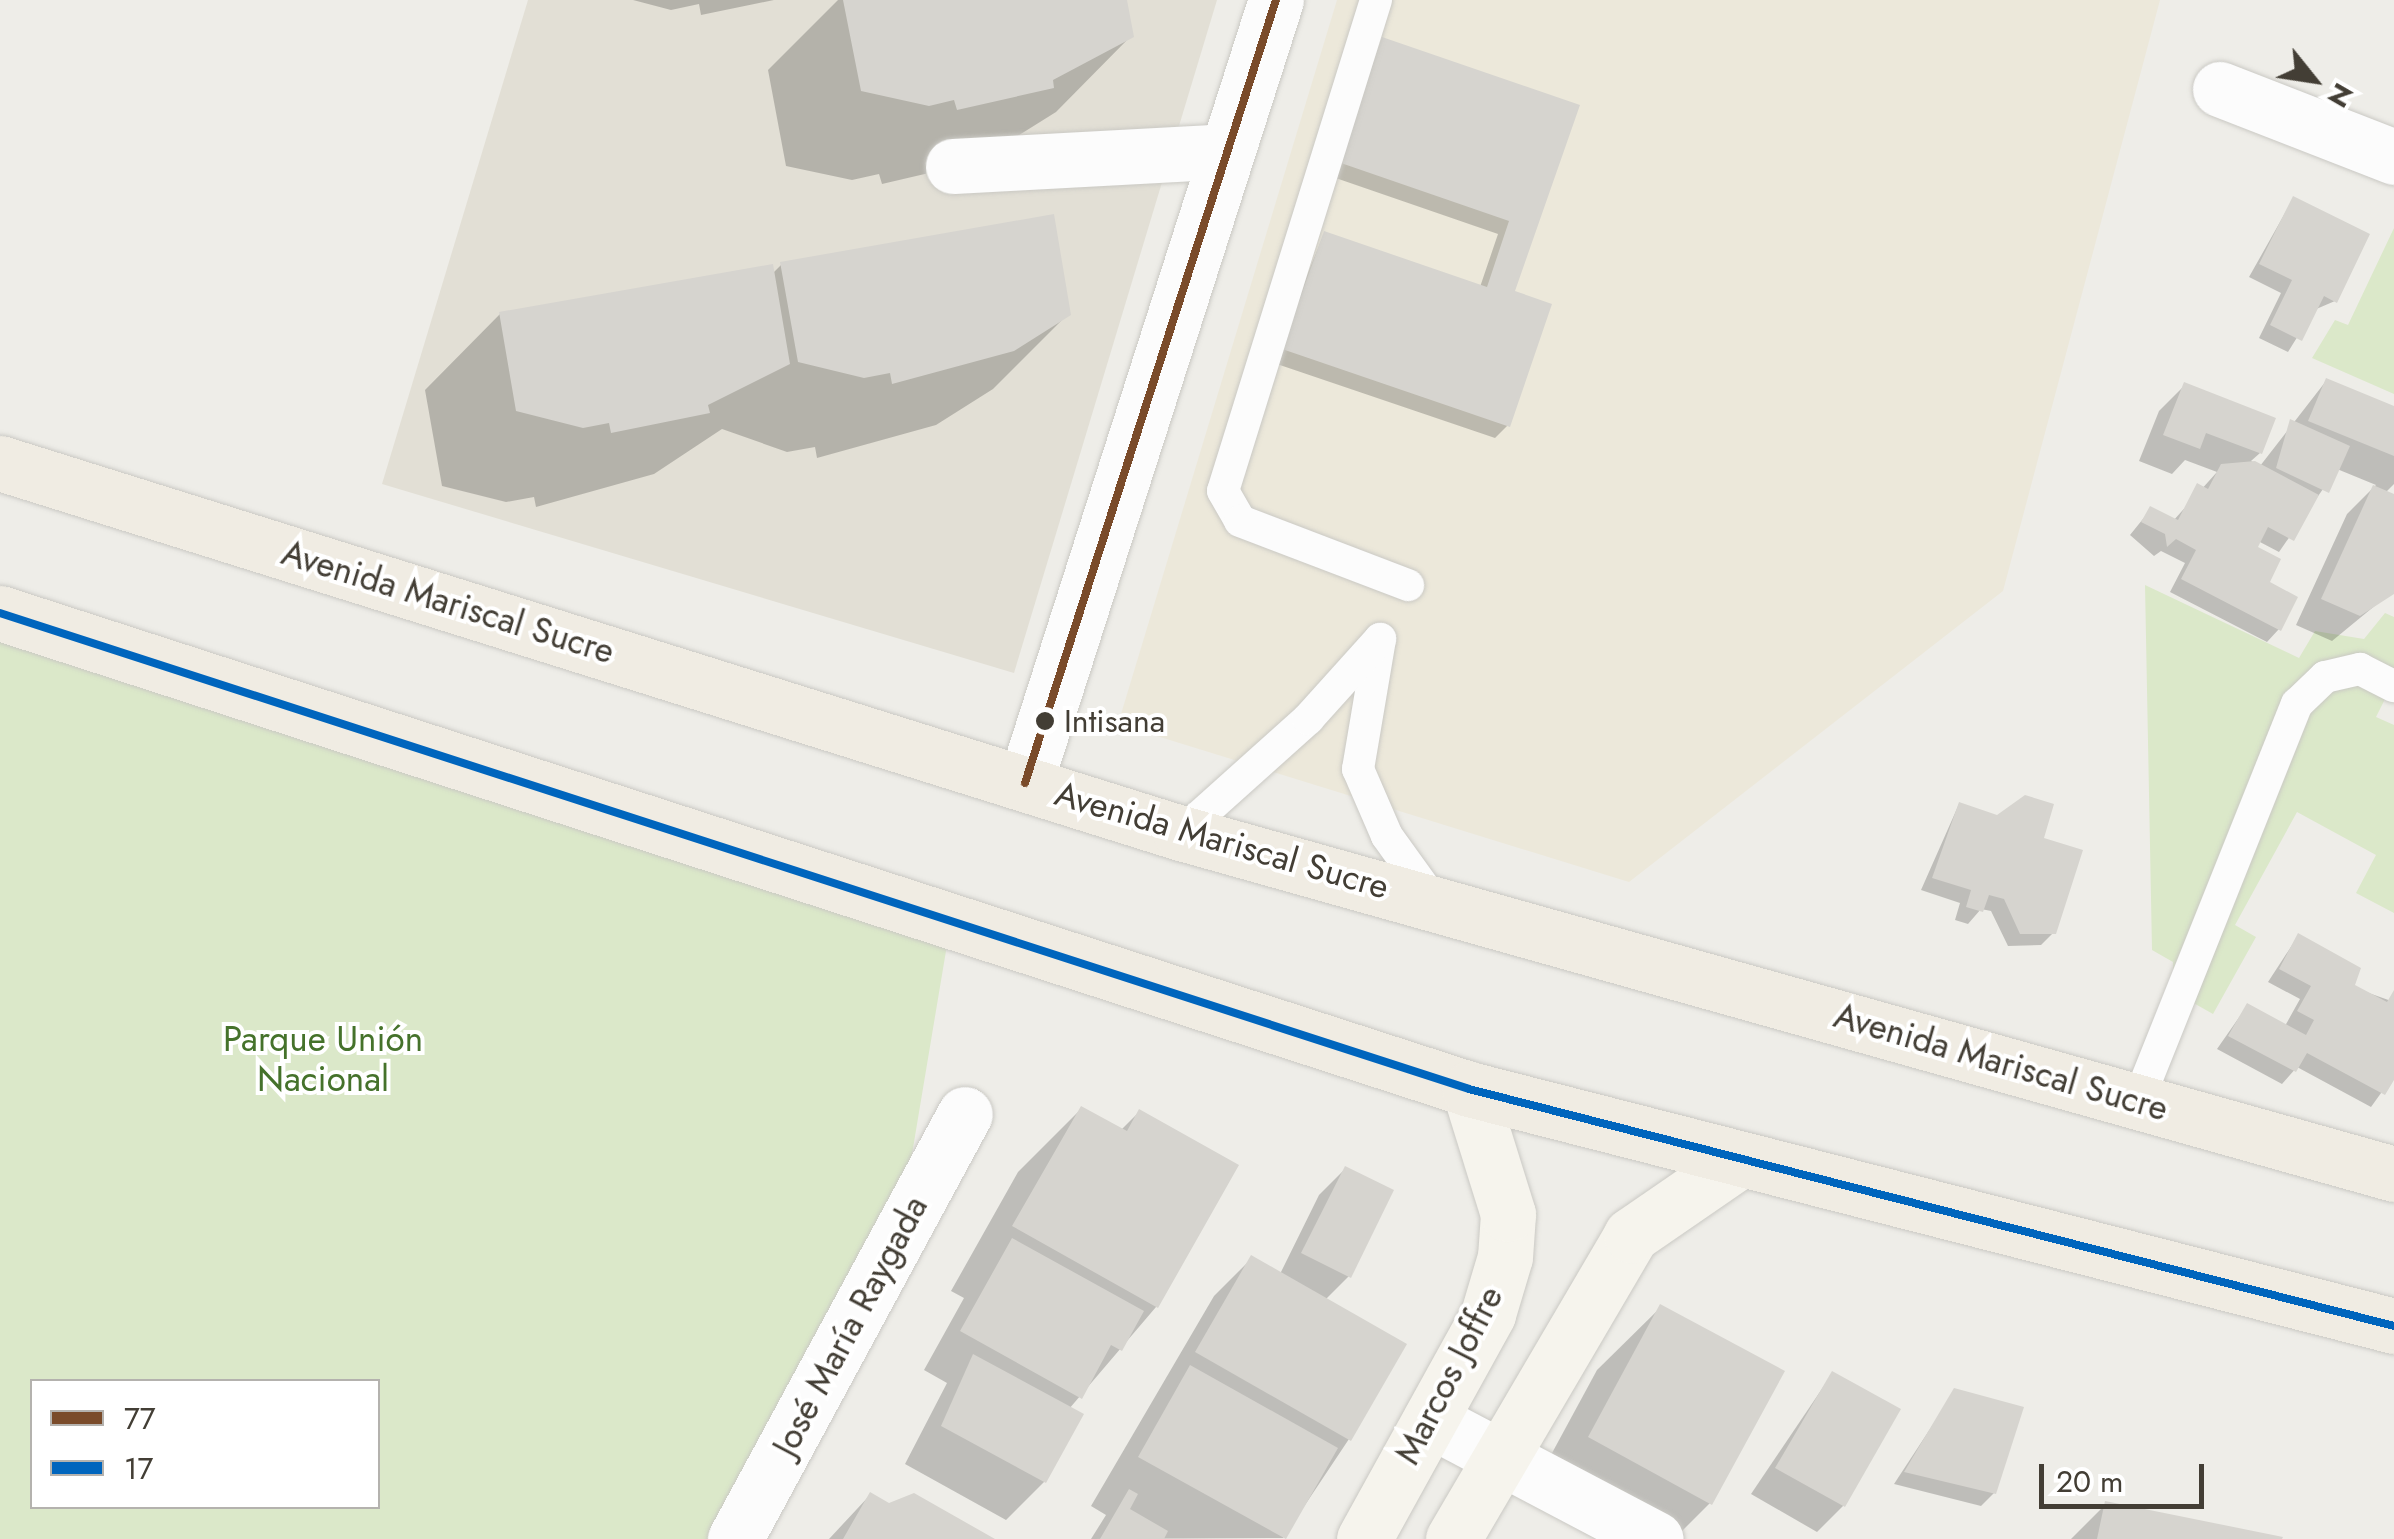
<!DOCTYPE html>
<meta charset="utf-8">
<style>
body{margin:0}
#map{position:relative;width:2394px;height:1539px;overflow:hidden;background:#eeede8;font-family:Jost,sans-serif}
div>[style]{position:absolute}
.residential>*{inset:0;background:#e2dfd5}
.education>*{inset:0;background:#ece8da}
.green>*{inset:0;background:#dbe8c9}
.shadow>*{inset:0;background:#0003}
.building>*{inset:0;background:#d6d4cf}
.roads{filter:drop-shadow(0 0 2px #cac9c4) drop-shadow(0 0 2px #cac9c4)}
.lane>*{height:32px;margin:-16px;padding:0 16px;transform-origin:16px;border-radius:16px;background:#fcfcfc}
.street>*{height:55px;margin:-27.5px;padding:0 27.5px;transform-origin:27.5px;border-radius:27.5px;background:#fcfcfc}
.secondary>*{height:55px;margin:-27.5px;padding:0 27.5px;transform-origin:27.5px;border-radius:27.5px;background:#f6f4ed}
.primary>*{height:55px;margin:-27.5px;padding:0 27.5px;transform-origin:27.5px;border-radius:27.5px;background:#f0ece3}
.bus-1>*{height:8px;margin:-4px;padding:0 4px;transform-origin:4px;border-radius:4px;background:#7a4b2a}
.bus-2>*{height:8px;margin:-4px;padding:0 4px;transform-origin:4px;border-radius:4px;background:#0065bd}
.dots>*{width:28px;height:28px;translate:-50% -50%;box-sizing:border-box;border:5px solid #fff;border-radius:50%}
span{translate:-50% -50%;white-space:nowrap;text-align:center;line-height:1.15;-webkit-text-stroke:8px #fff;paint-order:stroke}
.bus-label{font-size:32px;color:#433e35}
.left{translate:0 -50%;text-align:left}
.street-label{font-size:35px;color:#433e35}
.park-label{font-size:35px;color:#45722b}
.legend{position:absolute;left:30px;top:1379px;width:350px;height:130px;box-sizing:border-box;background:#fff;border:2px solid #b4b2ae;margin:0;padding:12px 18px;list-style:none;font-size:30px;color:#433e35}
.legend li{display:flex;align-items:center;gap:20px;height:50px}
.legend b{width:50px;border:2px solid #b4b2ae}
.north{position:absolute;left:2264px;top:30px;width:100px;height:100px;-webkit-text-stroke:8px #fff;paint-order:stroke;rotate:120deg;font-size:28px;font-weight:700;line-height:40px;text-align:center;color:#433e35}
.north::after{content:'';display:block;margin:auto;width:35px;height:45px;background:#433e35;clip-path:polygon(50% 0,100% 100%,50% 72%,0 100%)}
.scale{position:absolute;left:2039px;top:1464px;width:165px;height:45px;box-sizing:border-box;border:5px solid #433e35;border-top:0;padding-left:12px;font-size:30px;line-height:35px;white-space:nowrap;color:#433e35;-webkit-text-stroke:8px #fff;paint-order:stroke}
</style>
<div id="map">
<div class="residential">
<i style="clip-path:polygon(528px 0,1217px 0,1014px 673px,382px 484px)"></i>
</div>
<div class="education">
<i style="clip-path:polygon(1337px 0,2160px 0,2003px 591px,1629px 882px,1118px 724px)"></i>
</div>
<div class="green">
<i style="clip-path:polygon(2394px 228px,2394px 394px,2312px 358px,2335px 320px,2348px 325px)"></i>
<i style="clip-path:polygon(2145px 585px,2299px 658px,2315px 631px,2364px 639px,2385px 613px,2394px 617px,2394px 681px,2376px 717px,2394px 725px,2394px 913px,2356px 893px,2376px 855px,2297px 812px,2235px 925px,2256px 937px,2213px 1014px,2174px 992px,2173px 962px,2152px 950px)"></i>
<i style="clip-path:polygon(evenodd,0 617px,951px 921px,908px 1178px,727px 1539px,0 1539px,0 617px,32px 1382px,378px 1382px,378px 1506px,32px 1506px,32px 1382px)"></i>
</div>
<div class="shadow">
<i style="clip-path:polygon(633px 0,774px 0,701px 15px,699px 4px,671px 10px)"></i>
<i style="clip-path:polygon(838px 0,1124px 0,1131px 36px,1056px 112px,976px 162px,882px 184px,879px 174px,852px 180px,786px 166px,768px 70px)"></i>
<i style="clip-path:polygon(1383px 40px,1576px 106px,1512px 292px,1508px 425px,1495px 438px,1271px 362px,1324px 234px,1480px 287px,1498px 234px,1327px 175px)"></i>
<i style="clip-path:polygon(2293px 199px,2335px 301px,2314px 310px,2288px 352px,2259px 338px,2281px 293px,2249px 277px)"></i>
<i style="clip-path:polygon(781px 265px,1068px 314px,993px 389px,936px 425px,817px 458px,815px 447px,787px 452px,722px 429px,654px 474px,536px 507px,534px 497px,506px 502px,442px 486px,425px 390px,500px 314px,772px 274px)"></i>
<i style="clip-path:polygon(2326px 381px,2394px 409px,2394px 484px,2385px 493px,2394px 497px,2394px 590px,2332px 641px,2296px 625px,2347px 514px,2376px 485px,2337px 469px,2279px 552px,2258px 541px,2254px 548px,2279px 629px,2267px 642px,2170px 592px,2185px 563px,2161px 551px,2154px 556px,2130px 535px,2151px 509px,2173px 521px,2217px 472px,2185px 460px,2172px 474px,2139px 461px,2159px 411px,2185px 385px,2260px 453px,2251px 461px,2260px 466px)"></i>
<i style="clip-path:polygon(1959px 804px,2041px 840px,2054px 932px,2041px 945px,2008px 946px,1991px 911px,1981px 909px,1968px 924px,1955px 920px,1960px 903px,1921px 890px)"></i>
<i style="clip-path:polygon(2298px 936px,2352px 987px,2394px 1002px,2394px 1075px,2371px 1107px,2297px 1067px,2282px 1084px,2217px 1049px,2247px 1006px,2285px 1026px,2300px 999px,2268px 982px)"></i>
<i style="clip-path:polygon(1081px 1109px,1120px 1131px,1139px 1112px,1236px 1166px,1156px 1307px,1069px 1409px,1044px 1482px,1006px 1520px,905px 1464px,947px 1383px,924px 1370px,964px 1298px,951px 1291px,1018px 1172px)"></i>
<i style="clip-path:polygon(1345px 1169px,1349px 1276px,1325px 1300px,1349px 1439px,1283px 1538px,1091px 1539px,1106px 1515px,1091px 1506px,1214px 1296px,1252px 1258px,1280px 1274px,1319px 1195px)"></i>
<i style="clip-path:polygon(1661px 1307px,1710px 1503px,1674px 1539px,1596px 1539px,1526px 1501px,1597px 1370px)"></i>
<i style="clip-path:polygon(1832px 1374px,1843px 1506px,1817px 1532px,1751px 1494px)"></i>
<i style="clip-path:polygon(1955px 1391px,1994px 1493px,1981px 1506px,1894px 1484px)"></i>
<i style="clip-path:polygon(870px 1495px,889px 1506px,990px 1539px,829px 1539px)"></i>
<i style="clip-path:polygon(2106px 1504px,2279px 1539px,2071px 1539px)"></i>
</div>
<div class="building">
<i style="clip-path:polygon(843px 0,1127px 0,1134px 37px,1053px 80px,1054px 88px,957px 110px,954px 100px,929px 106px,861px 91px)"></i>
<i style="clip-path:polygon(1382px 37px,1580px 105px,1515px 291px,1552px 304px,1510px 427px,1282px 349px,1324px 231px,1487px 287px,1509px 221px,1338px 162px)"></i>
<i style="clip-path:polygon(2293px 196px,2370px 234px,2337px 303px,2324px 296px,2302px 341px,2270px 325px,2292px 280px,2259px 264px)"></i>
<i style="clip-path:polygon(1054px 214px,1071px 315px,1014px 351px,892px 384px,890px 373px,864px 378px,798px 362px,780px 262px)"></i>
<i style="clip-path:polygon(773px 264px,790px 364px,708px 405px,710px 413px,611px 433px,609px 423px,583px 428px,516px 411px,499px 312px)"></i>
<i style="clip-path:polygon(2326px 378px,2394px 406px,2394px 456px,2308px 421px)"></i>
<i style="clip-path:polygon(2184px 382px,2276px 418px,2262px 454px,2206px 433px,2200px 449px,2163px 435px)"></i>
<i style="clip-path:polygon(2290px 419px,2350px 446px,2329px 493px,2276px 468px)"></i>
<i style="clip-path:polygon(2255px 461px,2319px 495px,2294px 541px,2268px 527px,2258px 547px,2281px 559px,2270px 582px,2298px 597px,2281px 631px,2181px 579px,2196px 550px,2176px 539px,2167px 547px,2165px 534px,2141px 522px,2150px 506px,2178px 520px,2197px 483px,2208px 489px,2221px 464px)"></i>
<i style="clip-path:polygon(2373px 485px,2394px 494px,2394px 594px,2360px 616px,2321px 599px)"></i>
<i style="clip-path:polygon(2025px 795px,2054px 804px,2044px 838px,2083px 850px,2056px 934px,2020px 934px,2004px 899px,1989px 895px,1983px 912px,1966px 907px,1971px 890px,1932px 878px,1959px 802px,1997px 815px)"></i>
<i style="clip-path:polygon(2298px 933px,2361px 968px,2355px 985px,2387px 1002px,2394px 990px,2394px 1080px,2385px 1095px,2307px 1053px,2296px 1072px,2228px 1036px,2247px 1003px,2306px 1035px,2314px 1020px,2297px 1011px,2311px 986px,2279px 969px)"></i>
<i style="clip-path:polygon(1081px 1106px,1127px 1131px,1139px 1109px,1239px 1165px,1158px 1308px,1012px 1226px)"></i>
<i style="clip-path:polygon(1345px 1166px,1394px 1190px,1351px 1278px,1301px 1253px)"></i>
<i style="clip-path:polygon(1012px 1238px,1144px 1311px,1122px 1351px,1111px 1345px,1082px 1399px,960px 1331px)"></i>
<i style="clip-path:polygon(1251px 1255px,1407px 1344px,1351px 1441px,1195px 1352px)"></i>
<i style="clip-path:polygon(1660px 1304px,1785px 1371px,1712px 1505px,1588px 1437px)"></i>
<i style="clip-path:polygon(973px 1354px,1084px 1414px,1046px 1483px,941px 1426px)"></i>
<i style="clip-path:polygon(1190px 1365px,1338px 1448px,1286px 1539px,1138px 1457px)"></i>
<i style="clip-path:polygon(1832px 1371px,1901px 1409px,1845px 1507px,1775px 1468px)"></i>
<i style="clip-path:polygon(1954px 1388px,2024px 1407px,1996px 1494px,1904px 1472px)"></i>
<i style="clip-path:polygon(1129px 1489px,1138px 1494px,1130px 1509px,1168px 1531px,1164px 1539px,1100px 1539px)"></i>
<i style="clip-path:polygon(870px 1492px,889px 1503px,914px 1493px,995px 1539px,843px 1539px)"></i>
<i style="clip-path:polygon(2105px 1501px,2283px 1537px,2282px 1539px,2097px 1539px)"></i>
</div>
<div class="roads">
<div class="lane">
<i style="left:1376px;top:0;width:514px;rotate:107.31deg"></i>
<i style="left:1223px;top:491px;width:34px;rotate:60deg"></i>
<i style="left:1240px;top:521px;width:180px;rotate:20.9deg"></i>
<i style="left:1380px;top:639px;width:132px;rotate:99.6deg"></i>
<i style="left:1358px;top:769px;width:73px;rotate:66.6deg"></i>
<i style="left:1387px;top:836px;width:79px;rotate:54.3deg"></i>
<i style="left:1181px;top:833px;width:171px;rotate:-41.9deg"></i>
<i style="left:1308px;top:719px;width:108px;rotate:-48deg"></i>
<i style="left:2138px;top:1101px;width:428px;rotate:-68.2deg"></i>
<i style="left:2297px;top:704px;width:39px;rotate:-44deg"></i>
<i style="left:2325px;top:677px;width:36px;rotate:-13deg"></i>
<i style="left:2360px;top:669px;width:38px;rotate:27deg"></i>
</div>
<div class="street">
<i style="left:2220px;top:89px;width:187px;rotate:21.3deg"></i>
<i style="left:953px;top:166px;width:274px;rotate:-3.1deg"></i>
<i style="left:1025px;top:783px;width:822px;rotate:-72.23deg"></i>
<i style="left:1430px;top:1420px;width:255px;rotate:27.8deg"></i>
<i style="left:735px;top:1539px;width:483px;rotate:-61.6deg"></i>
</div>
<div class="secondary">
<i style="left:1364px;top:1539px;width:257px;rotate:-61.1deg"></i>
<i style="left:1488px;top:1314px;width:59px;rotate:-73.4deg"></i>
<i style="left:1505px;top:1257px;width:43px;rotate:-86deg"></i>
<i style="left:1508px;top:1214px;width:131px;rotate:-107.3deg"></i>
<i style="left:1453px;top:1539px;width:352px;rotate:-59.6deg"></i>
<i style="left:1631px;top:1235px;width:132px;rotate:-34.5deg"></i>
</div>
<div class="primary">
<i style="left:0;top:463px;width:1238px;rotate:17.4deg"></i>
<i style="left:1181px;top:833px;width:1260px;rotate:15.7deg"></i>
<i style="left:0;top:613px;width:1544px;rotate:17.95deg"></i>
<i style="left:1469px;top:1089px;width:955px;rotate:14.37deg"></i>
</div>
</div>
<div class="bus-1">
<i style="left:1025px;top:783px;width:822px;rotate:-72.23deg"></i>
</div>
<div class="bus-2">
<i style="left:0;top:613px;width:1544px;rotate:17.95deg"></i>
<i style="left:1469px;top:1089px;width:955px;rotate:14.37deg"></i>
</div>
<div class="dots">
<i style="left:1045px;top:721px;background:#433e35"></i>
</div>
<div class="bus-label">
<span class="left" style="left:1064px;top:721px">Intisana</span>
</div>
<div class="street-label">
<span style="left:448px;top:602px;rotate:17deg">Avenida Mariscal Sucre</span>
<span style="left:1222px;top:840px;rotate:16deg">Avenida Mariscal Sucre</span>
<span style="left:2001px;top:1062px;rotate:16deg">Avenida Mariscal Sucre</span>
<span style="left:850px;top:1326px;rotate:-62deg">José María Raygada</span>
<span style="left:1449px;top:1375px;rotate:-63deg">Marcos Joffre</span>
</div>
<div class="park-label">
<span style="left:323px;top:1059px">Parque Unión<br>Nacional</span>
</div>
<ul class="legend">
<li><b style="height:12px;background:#7a4b2a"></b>77</li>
<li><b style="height:12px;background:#0065bd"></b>17</li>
</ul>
<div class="north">N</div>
<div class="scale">20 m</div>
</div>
